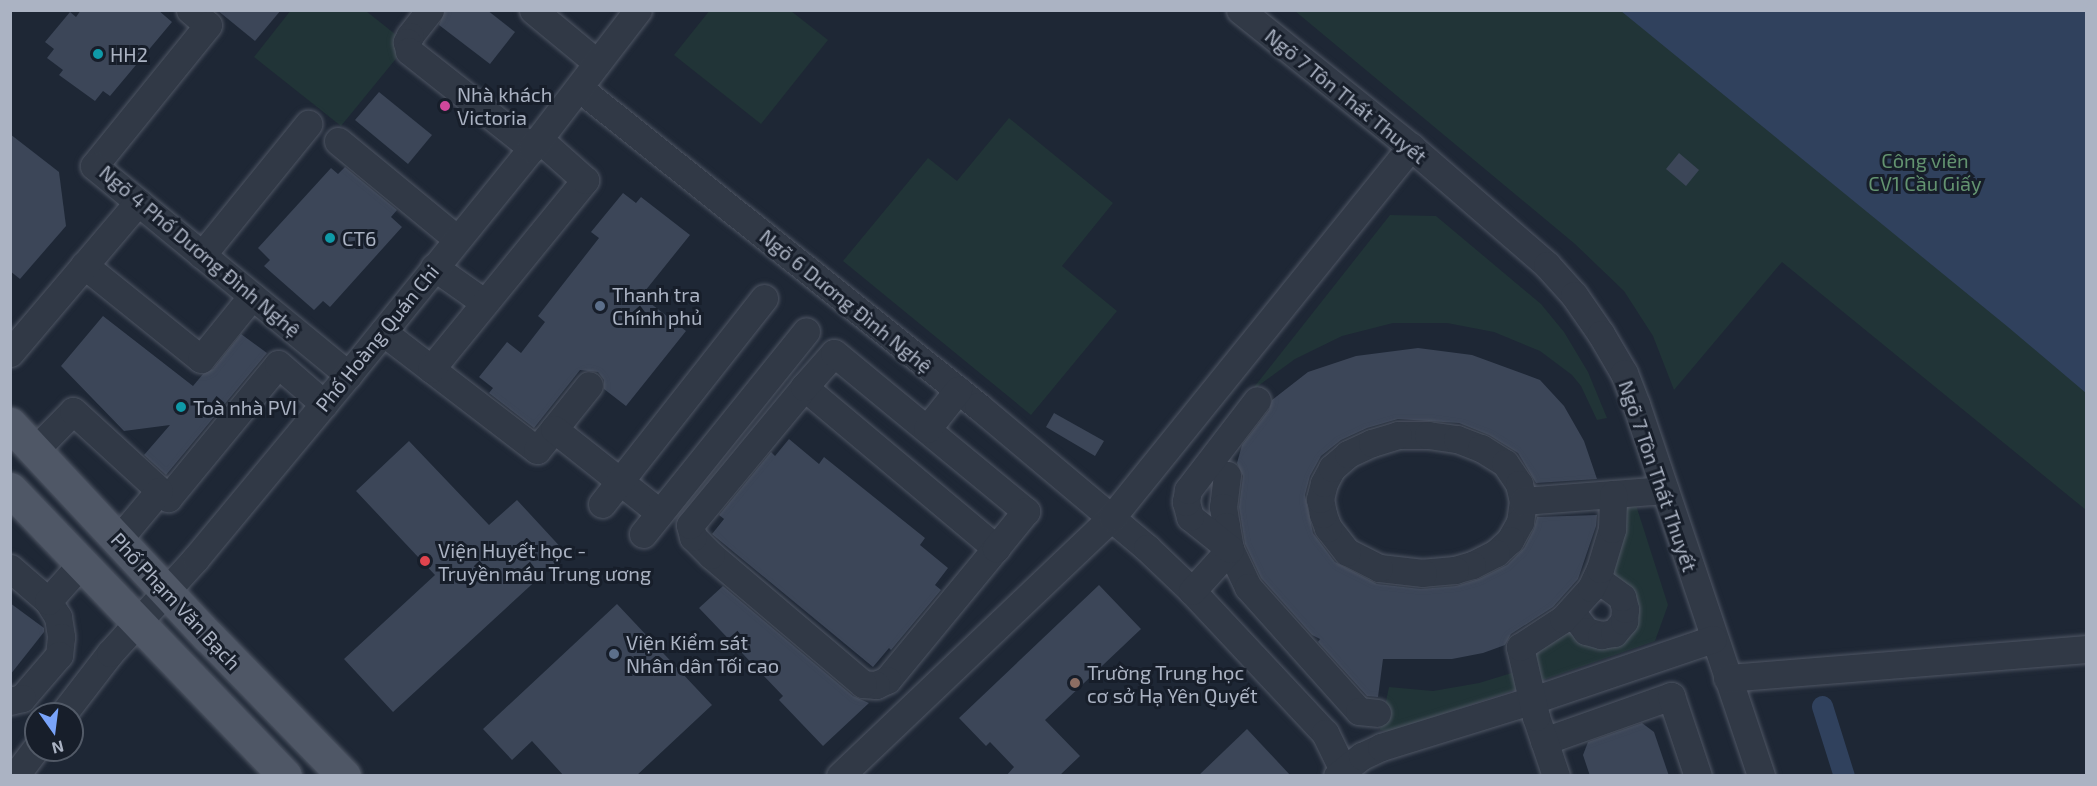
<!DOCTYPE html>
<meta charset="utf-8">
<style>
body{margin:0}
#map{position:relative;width:2097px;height:786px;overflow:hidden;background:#1e2735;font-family:"Exo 2",sans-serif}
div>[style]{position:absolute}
.green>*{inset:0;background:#213437}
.water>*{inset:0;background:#30415d}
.canal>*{height:21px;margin:-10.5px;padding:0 10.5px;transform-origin:10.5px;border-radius:10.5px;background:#30415d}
.building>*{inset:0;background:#3c4658}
.roads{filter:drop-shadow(0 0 2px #4f5664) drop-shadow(0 0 2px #4f5664)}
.minor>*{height:27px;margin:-13.5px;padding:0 13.5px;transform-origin:13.5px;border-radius:13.5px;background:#313946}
.major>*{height:33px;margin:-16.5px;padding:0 16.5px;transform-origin:16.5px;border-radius:16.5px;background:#4f5766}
.dots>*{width:16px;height:16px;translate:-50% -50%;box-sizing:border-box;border:3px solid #171e2a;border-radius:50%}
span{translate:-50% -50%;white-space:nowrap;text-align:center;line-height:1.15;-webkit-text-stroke:6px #171e2a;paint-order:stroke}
.poi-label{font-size:20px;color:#abb3c3}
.left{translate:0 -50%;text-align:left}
.street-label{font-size:20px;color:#abb3c3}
.park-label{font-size:20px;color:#639370}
.frame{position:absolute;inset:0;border:12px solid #abb3c3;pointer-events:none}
.north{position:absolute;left:24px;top:702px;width:60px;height:60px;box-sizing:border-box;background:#171e2a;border:2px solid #525a67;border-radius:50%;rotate:166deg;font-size:16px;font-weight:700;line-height:24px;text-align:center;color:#abb3c3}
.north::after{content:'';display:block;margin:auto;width:21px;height:27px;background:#79a4fa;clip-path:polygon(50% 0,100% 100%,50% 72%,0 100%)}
</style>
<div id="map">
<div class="green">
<i style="clip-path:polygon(291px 10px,366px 11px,395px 34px,399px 55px,341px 126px,254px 57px)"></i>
<i style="clip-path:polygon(710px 10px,791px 11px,828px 40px,761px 124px,674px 55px)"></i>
<i style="clip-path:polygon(1295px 11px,2086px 11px,2086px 510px,1782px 262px,1674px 390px,1653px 336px,1624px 291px,1575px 244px)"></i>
<i style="clip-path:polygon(1009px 118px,1113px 203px,1062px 266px,1117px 311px,1031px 415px,843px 261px,928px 158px,957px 181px)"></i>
<i style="clip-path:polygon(1390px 215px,1436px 216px,1541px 304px,1564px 332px,1588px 372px,1607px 418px,1597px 420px,1581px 386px,1572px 375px,1540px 351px,1494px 332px,1447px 323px,1393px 323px,1342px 336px,1295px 359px,1251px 391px)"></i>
<i style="clip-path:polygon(1635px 502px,1668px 605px,1655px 641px,1540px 681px,1530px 648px,1567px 622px,1618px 635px,1609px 577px,1623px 507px)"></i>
<i style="clip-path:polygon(1515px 672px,1520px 688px,1390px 732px,1380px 730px,1389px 687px,1433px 691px,1479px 683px)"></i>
</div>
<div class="water">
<i style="clip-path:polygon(1621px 11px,2086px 11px,2086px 393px,2008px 327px)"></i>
</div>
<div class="canal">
<i style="left:1822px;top:706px;width:73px;rotate:72.6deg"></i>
</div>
<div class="building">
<i style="clip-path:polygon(81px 10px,158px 10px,172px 22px,110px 96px,103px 91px,95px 101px,59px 75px,63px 70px,47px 58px,54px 49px,45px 42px,70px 12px,76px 17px)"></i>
<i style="clip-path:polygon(217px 10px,281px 10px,255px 41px)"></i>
<i style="clip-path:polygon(445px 10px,487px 10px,515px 32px,490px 64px,439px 25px)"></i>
<i style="clip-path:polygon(379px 92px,432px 135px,408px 164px,355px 120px)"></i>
<i style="clip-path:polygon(10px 134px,59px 172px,66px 226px,20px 279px,10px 271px)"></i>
<i style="clip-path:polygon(1679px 153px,1699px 170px,1686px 186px,1666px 169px)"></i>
<i style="clip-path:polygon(345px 167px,397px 210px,391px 217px,402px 227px,330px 307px,323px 301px,314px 310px,264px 266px,270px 260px,258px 248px,331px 168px,338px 174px)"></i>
<i style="clip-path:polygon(623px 193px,636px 203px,641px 197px,690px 235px,641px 296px,686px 331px,626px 406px,604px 389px,604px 380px,598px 372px,580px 370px,534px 428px,489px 393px,493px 388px,479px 377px,507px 342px,521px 353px,545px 322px,538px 316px,599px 238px,591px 232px)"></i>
<i style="clip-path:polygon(103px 316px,193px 386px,203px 374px,213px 369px,241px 334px,267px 353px,166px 475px,144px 455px,170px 425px,124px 431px,61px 366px)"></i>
<i style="clip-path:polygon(1418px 348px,1472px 355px,1540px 380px,1564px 406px,1584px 441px,1597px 479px,1536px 483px,1518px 453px,1489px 435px,1459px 423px,1398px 419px,1367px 428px,1341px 440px,1321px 456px,1310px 476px,1305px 495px,1313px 533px,1335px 562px,1377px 584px,1421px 589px,1456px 586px,1479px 579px,1507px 565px,1524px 548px,1534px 529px,1537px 517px,1597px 515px,1596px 526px,1578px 579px,1553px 607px,1511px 634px,1505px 645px,1483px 653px,1452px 659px,1383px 659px,1378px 697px,1367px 696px,1318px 642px,1320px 639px,1312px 635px,1261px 578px,1245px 544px,1239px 507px,1243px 476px,1237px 463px,1242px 445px,1269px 410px,1272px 400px,1308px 372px,1356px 356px)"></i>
<i style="clip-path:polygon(1054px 413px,1104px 441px,1095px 456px,1046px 427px)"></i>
<i style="clip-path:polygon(789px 439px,819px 464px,824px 457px,925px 538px,920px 545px,948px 568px,935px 585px,941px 590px,891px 650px,889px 648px,873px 667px,712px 534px,724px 519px,719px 515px,771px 452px,775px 456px)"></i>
<i style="clip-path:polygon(409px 441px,489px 525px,517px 500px,566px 553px,393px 712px,344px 659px,435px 575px,356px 491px)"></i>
<i style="clip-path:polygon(1099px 585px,1141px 629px,1045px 720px,1080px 756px,1059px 776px,1006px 776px,1014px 767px,990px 742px,986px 746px,959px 718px)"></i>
<i style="clip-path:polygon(723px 586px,853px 696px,869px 703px,823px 746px,779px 700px,783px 696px,699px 608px)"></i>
<i style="clip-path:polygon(10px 603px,44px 628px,44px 632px,10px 675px)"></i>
<i style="clip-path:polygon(617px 604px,712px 705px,636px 776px,564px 776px,532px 741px,512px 760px,483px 729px)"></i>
<i style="clip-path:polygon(1642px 723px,1654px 732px,1669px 776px,1590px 776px,1583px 755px,1588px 742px)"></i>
<i style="clip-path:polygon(1247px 729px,1291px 776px,1198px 776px)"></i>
</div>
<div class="roads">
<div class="minor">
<i style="left:190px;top:10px;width:23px;rotate:40deg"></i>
<i style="left:208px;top:25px;width:181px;rotate:129deg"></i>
<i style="left:94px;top:166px;width:329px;rotate:39.4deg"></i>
<i style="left:430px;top:10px;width:33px;rotate:128deg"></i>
<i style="left:410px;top:36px;width:7px;rotate:117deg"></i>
<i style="left:407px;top:42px;width:9px;rotate:77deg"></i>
<i style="left:409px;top:51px;width:157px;rotate:38.3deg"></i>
<i style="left:533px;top:10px;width:83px;rotate:39.6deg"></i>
<i style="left:1240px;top:10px;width:219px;rotate:38.7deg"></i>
<i style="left:1411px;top:147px;width:180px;rotate:40.9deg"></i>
<i style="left:1547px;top:265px;width:40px;rotate:48deg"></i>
<i style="left:1574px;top:295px;width:47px;rotate:55.3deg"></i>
<i style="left:1601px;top:334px;width:45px;rotate:59.5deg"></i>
<i style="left:1624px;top:373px;width:33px;rotate:69deg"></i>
<i style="left:1636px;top:404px;width:392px;rotate:71.4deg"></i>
<i style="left:579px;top:88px;width:510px;rotate:38.55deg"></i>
<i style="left:978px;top:406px;width:221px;rotate:40deg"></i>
<i style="left:1147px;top:548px;width:62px;rotate:43.7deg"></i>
<i style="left:1192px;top:591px;width:195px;rotate:46.9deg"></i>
<i style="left:1325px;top:733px;width:48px;rotate:64deg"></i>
<i style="left:338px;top:141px;width:154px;rotate:39.5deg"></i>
<i style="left:202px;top:255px;width:169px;rotate:-51deg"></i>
<i style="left:84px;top:265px;width:150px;rotate:38.8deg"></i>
<i style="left:201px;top:359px;width:81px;rotate:-51deg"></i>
<i style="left:434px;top:267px;width:62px;rotate:35.2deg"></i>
<i style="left:383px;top:332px;width:194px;rotate:37.5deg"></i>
<i style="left:537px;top:450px;width:83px;rotate:-51.3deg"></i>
<i style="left:10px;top:353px;width:198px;rotate:-49.7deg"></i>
<i style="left:431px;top:369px;width:244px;rotate:-50.8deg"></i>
<i style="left:585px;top:180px;width:62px;rotate:-138.3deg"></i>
<i style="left:804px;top:387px;width:251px;rotate:40deg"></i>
<i style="left:996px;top:548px;width:171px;rotate:129.5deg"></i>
<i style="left:887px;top:680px;width:12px;rotate:156deg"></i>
<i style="left:876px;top:685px;width:13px;rotate:-176deg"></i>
<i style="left:863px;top:684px;width:199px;rotate:-139.7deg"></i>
<i style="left:711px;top:555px;width:25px;rotate:-135deg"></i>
<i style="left:693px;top:537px;width:12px;rotate:-104deg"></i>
<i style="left:690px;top:525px;width:179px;rotate:-50.4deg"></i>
<i style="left:804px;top:387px;width:45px;rotate:-48.6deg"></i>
<i style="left:834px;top:353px;width:249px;rotate:39.5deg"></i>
<i style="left:1026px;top:511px;width:48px;rotate:129deg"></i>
<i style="left:554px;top:429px;width:135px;rotate:38.4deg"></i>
<i style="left:927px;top:429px;width:50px;rotate:-51.5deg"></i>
<i style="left:1398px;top:435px;width:30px"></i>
<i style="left:1428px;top:435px;width:29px;rotate:8deg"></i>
<i style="left:1457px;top:439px;width:26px;rotate:21deg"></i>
<i style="left:1481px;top:448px;width:28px;rotate:32deg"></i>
<i style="left:1505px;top:463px;width:25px;rotate:56deg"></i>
<i style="left:1519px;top:484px;width:17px;rotate:77deg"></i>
<i style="left:1523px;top:501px;width:21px;rotate:98deg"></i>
<i style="left:1520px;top:522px;width:21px;rotate:119deg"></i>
<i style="left:1510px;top:540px;width:19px;rotate:137deg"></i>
<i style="left:1496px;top:553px;width:27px;rotate:153deg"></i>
<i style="left:1472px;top:565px;width:18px;rotate:164deg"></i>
<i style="left:1455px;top:570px;width:32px;rotate:175deg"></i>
<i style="left:1423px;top:573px;width:44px;rotate:-173.5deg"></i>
<i style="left:1379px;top:568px;width:36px;rotate:-153deg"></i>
<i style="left:1347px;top:552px;width:31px;rotate:-128deg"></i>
<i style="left:1328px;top:528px;width:15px;rotate:-110deg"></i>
<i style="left:1323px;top:514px;width:15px;rotate:-101deg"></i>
<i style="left:1320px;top:499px;width:16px;rotate:-76deg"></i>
<i style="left:1324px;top:483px;width:17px;rotate:-62deg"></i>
<i style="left:1332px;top:468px;width:21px;rotate:-41deg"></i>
<i style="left:1348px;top:454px;width:26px;rotate:-25deg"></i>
<i style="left:1372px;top:443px;width:27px;rotate:-17deg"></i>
<i style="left:35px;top:450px;width:54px;rotate:-45.7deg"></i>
<i style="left:73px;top:411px;width:129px;rotate:42.5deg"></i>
<i style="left:168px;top:498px;width:173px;rotate:-50.6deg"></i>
<i style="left:278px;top:364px;width:61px;rotate:41deg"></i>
<i style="left:1227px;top:475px;width:32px;rotate:97deg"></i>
<i style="left:1223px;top:507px;width:19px;rotate:81deg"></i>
<i style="left:1226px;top:526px;width:23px;rotate:80deg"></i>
<i style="left:1230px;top:549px;width:42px;rotate:64.7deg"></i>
<i style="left:1248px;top:587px;width:166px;rotate:48.2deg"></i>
<i style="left:1359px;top:711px;width:18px;rotate:6deg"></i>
<i style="left:1523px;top:501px;width:142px;rotate:-4.4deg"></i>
<i style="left:602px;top:504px;width:262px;rotate:-51.8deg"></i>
<i style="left:643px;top:534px;width:260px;rotate:-51.2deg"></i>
<i style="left:118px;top:540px;width:64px;rotate:-50.1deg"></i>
<i style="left:10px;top:568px;width:50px;rotate:41deg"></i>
<i style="left:48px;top:601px;width:19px;rotate:58deg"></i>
<i style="left:58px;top:617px;width:20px;rotate:81deg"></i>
<i style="left:61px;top:637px;width:18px;rotate:96deg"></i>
<i style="left:59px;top:655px;width:57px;rotate:130.7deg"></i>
<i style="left:22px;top:698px;width:12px;rotate:166deg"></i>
<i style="left:1192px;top:591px;width:57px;rotate:-47.9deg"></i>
<i style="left:1230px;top:549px;width:51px;rotate:-141.3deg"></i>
<i style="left:1190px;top:517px;width:16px;rotate:-105deg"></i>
<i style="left:1186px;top:502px;width:12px;rotate:-81deg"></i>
<i style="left:1188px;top:490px;width:113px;rotate:-52.5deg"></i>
<i style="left:48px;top:601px;width:50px;rotate:-48.3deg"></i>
<i style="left:1577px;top:619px;width:15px;rotate:53deg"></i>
<i style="left:1586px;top:631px;width:16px;rotate:15deg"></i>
<i style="left:1601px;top:635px;width:13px;rotate:-9deg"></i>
<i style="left:1614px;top:633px;width:16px;rotate:-50deg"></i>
<i style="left:1624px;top:621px;width:12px;rotate:-85deg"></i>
<i style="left:1625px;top:609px;width:12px;rotate:-104deg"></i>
<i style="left:1622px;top:597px;width:32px;rotate:-144deg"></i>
<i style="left:1727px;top:678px;width:360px;rotate:-4.6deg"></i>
<i style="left:63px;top:714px;width:77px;rotate:-52.4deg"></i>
<i style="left:110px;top:653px;width:128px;rotate:-47.8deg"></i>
<i style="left:196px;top:558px;width:238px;rotate:-50.3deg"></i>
<i style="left:348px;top:375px;width:292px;rotate:-51deg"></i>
<i style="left:532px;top:148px;width:174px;rotate:-52.5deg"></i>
<i style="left:1544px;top:741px;width:135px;rotate:-19.5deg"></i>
<i style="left:1671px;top:696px;width:84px;rotate:71.4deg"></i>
<i style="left:15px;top:776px;width:35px;rotate:-53deg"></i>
<i style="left:840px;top:776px;width:376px;rotate:-43.6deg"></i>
<i style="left:1112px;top:517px;width:476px;rotate:-51.1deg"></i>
<i style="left:1337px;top:776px;width:32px;rotate:-39deg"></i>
<i style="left:1362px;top:756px;width:21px;rotate:-25deg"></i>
<i style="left:1381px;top:747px;width:159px;rotate:-17.2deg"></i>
<i style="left:1533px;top:700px;width:190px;rotate:-18.7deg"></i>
<i style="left:1556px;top:776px;width:62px;rotate:-108.7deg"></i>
<i style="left:1536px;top:717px;width:72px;rotate:-102.9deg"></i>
<i style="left:1520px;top:647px;width:51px;rotate:-33.1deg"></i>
<i style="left:1563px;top:619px;width:42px;rotate:-47.9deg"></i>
<i style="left:1591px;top:588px;width:21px;rotate:-65deg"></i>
<i style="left:1600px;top:569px;width:42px;rotate:-73.3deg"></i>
<i style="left:1612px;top:529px;width:35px;rotate:-88deg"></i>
</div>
<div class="major">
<i style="left:10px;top:424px;width:290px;rotate:47deg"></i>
<i style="left:208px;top:636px;width:195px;rotate:45.8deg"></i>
<i style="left:10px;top:489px;width:397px;rotate:46.2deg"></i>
</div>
</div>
<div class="dots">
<i style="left:98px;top:54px;background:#0f9aa8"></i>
<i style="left:445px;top:106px;background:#d1479c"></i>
<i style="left:330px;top:238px;background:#0f9aa8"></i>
<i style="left:600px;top:306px;background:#5c6f8a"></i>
<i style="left:181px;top:407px;background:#0f9aa8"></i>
<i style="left:425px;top:561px;background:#e0444e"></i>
<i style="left:614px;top:654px;background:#5c6f8a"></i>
<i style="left:1075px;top:683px;background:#8d6e63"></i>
</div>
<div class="poi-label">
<span class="left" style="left:110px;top:54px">HH2</span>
<span class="left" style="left:457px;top:106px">Nhà khách<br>Victoria</span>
<span class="left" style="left:342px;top:238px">CT6</span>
<span class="left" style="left:612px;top:306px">Thanh tra<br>Chính phủ</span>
<span class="left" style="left:193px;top:407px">Toà nhà PVI</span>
<span class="left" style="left:438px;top:562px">Viện Huyết học -<br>Truyền máu Trung ương</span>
<span class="left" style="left:626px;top:654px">Viện Kiểm sát<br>Nhân dân Tối cao</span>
<span class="left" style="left:1087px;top:684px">Trường Trung học<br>cơ sở Hạ Yên Quyết</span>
</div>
<div class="street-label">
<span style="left:1346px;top:96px;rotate:39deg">Ngõ 7 Tôn Thất Thuyết</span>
<span style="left:200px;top:251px;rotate:40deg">Ngõ 4 Phố Dương Đình Nghệ</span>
<span style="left:846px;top:301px;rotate:39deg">Ngõ 6 Dương Đình Nghệ</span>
<span style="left:377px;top:338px;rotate:-51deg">Phố Hoàng Quán Chi</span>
<span style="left:1658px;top:476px;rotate:71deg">Ngõ 7 Tôn Thất Thuyết</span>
<span style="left:176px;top:601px;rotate:47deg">Phố Phạm Văn Bạch</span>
</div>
<div class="park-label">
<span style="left:1925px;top:172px">Công viên<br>CV1 Cầu Giấy</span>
</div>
<div class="frame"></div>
<div class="north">N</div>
</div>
